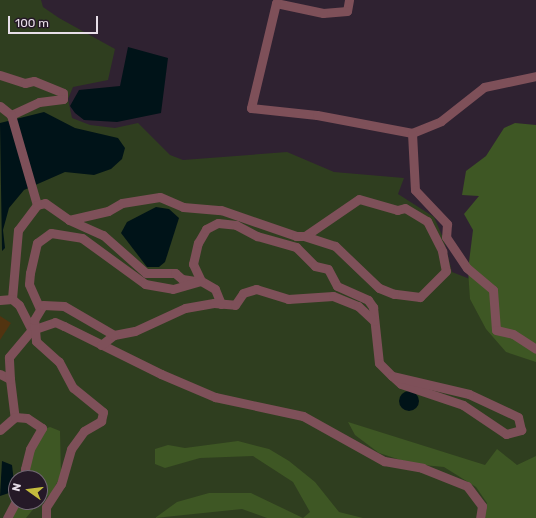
<!DOCTYPE html>
<style>
body{margin:0}
#map{position:relative;width:536px;height:518px;overflow:hidden;background:#2f2231;font-family:Rubik,sans-serif}
div>[style]{position:absolute}
.green>*{inset:0;background:#2f3e1f}
.forest>*{inset:0;background:#3e5724}
.water>*{inset:0;background:#001318}
.round{border-radius:50%}
.building>*{inset:0;background:#523410}
.minor>*{height:9px;margin:-4.5px;padding:0 4.5px;transform-origin:4.5px;border-radius:4.5px;background:#7e5059}
span{translate:-50% -50%;white-space:nowrap;text-align:center;line-height:1.15;-webkit-text-stroke:4px #251927;paint-order:stroke}
.north{position:absolute;left:8px;top:470px;width:40px;height:40px;box-sizing:border-box;background:#251927;border:1px solid #736875;border-radius:50%;rotate:284deg;font-size:11px;font-weight:700;line-height:16px;text-align:center;color:#e8dfe9}
.north::after{content:'';display:block;margin:auto;width:14px;height:18px;background:#c5bc3d;clip-path:polygon(50% 0,100% 100%,50% 72%,0 100%)}
.scale{position:absolute;left:8px;top:16px;width:90px;height:18px;box-sizing:border-box;border:2px solid #e8dfe9;border-top:0;padding-left:5px;font-size:12px;line-height:14px;white-space:nowrap;color:#e8dfe9;-webkit-text-stroke:3px #251927;paint-order:stroke}
</style>
<div id="map">
<div class="green">
<i style="clip-path:polygon(evenodd,0 0,41px 0,43px 7px,59px 18px,115px 49px,108px 80px,73px 87px,68px 99px,72px 118px,90px 125px,115px 128px,138px 123px,170px 155px,183px 160px,287px 152px,334px 172px,404px 178px,398px 194px,434px 217px,444px 240px,452px 272px,475px 281px,536px 353px,536px 463px,490px 518px,0 518px,0 0,16px 478px,40px 478px,40px 502px,16px 502px,16px 478px)"></i>
</div>
<div class="forest">
<i style="clip-path:polygon(515px 123px,536px 125px,536px 362px,506px 352px,486px 329px,470px 299px,468px 270px,473px 230px,464px 214px,479px 196px,462px 195px,466px 171px,486px 156px,504px 128px)"></i>
<i style="clip-path:polygon(348px 422px,485px 465px,497px 449px,517px 465px,536px 456px,536px 518px,483px 518px,487px 503px,476px 487px,444px 467px,413px 464px,379px 453px,355px 435px)"></i>
<i style="clip-path:polygon(50px 427px,60px 431px,61px 475px,51px 494px,40px 501px,40px 478px,29px 478px,29px 470px,33px 452px,44px 429px)"></i>
<i style="clip-path:polygon(238px 441px,269px 449px,289px 461px,315px 482px,339px 512px,363px 518px,267px 518px,242px 509px,155px 518px,177px 502px,209px 493px,251px 493px,303px 518px,310px 512px,293px 482px,253px 456px,200px 458px,165px 468px,155px 464px,155px 449px,168px 445px,185px 448px)"></i>
<i style="clip-path:polygon(19px 502px,39px 502px,26px 518px,10px 518px)"></i>
</div>
<div class="water">
<i style="clip-path:polygon(128px 47px,168px 58px,161px 113px,117px 122px,84px 120px,75px 113px,70px 106px,79px 90px,120px 86px)"></i>
<i style="clip-path:polygon(44px 112px,75px 128px,118px 138px,125px 148px,122px 159px,111px 169px,94px 175px,65px 172px,24px 190px,9px 208px,3px 230px,5px 248px,2px 251px,0 123px)"></i>
<i style="clip-path:polygon(156px 207px,169px 209px,179px 218px,165px 262px,159px 267px,147px 267px,121px 233px,127px 222px)"></i>
<i class="round" style="left:399px;top:391px;width:20px;height:20px"></i>
<i style="clip-path:polygon(2px 461px,12px 465px,14px 482px,9px 493px,0 496px)"></i>
</div>
<div class="building">
<i style="clip-path:polygon(0 316px,11px 323px,0 340px)"></i>
</div>
<div class="minor">
<i style="left:349px;top:0;width:11px;rotate:100deg"></i>
<i style="left:347px;top:11px;width:24px;rotate:175deg"></i>
<i style="left:323px;top:13px;width:48px;rotate:-168deg"></i>
<i style="left:276px;top:3px;width:108px;rotate:103.4deg"></i>
<i style="left:251px;top:108px;width:66px;rotate:6.1deg"></i>
<i style="left:317px;top:115px;width:97px;rotate:10.7deg"></i>
<i style="left:412px;top:133px;width:31px;rotate:-22deg"></i>
<i style="left:441px;top:121px;width:55px;rotate:-38.3deg"></i>
<i style="left:484px;top:87px;width:53px;rotate:-11.9deg"></i>
<i style="left:0;top:75px;width:26px;rotate:18deg"></i>
<i style="left:25px;top:83px;width:9px;rotate:-13deg"></i>
<i style="left:34px;top:81px;width:31px;rotate:22deg"></i>
<i style="left:63px;top:93px;width:6px;rotate:90deg"></i>
<i style="left:63px;top:99px;width:24px;rotate:173deg"></i>
<i style="left:39px;top:102px;width:31px;rotate:155deg"></i>
<i style="left:0;top:106px;width:14px;rotate:39deg"></i>
<i style="left:11px;top:115px;width:94px;rotate:73.9deg"></i>
<i style="left:37px;top:205px;width:31px;rotate:127deg"></i>
<i style="left:18px;top:230px;width:69px;rotate:95deg"></i>
<i style="left:412px;top:133px;width:57px;rotate:87deg"></i>
<i style="left:415px;top:190px;width:47px;rotate:46.7deg"></i>
<i style="left:447px;top:224px;width:13px;rotate:94deg"></i>
<i style="left:446px;top:237px;width:37px;rotate:56deg"></i>
<i style="left:467px;top:268px;width:34px;rotate:40deg"></i>
<i style="left:493px;top:290px;width:40px;rotate:85.7deg"></i>
<i style="left:496px;top:330px;width:17px;rotate:13deg"></i>
<i style="left:513px;top:334px;width:27px;rotate:33deg"></i>
<i style="left:37px;top:205px;width:8px;rotate:-14deg"></i>
<i style="left:45px;top:203px;width:29px;rotate:35deg"></i>
<i style="left:69px;top:220px;width:40px;rotate:-13deg"></i>
<i style="left:108px;top:211px;width:16px;rotate:-30deg"></i>
<i style="left:122px;top:203px;width:38px;rotate:-9deg"></i>
<i style="left:160px;top:197px;width:25px;rotate:23deg"></i>
<i style="left:183px;top:207px;width:38px;rotate:5deg"></i>
<i style="left:221px;top:210px;width:79px;rotate:19.1deg"></i>
<i style="left:296px;top:236px;width:9px"></i>
<i style="left:305px;top:236px;width:65px;rotate:-34.4deg"></i>
<i style="left:359px;top:199px;width:40px;rotate:16deg"></i>
<i style="left:397px;top:210px;width:8px;rotate:-14deg"></i>
<i style="left:405px;top:208px;width:26px;rotate:31deg"></i>
<i style="left:427px;top:221px;width:34px;rotate:63deg"></i>
<i style="left:442px;top:251px;width:20px;rotate:79deg"></i>
<i style="left:446px;top:271px;width:37px;rotate:135deg"></i>
<i style="left:420px;top:297px;width:26px;rotate:-173deg"></i>
<i style="left:394px;top:294px;width:16px;rotate:-158deg"></i>
<i style="left:379px;top:288px;width:61px;rotate:-136.3deg"></i>
<i style="left:335px;top:246px;width:32px;rotate:-162deg"></i>
<i style="left:69px;top:220px;width:37px;rotate:24deg"></i>
<i style="left:103px;top:235px;width:57px;rotate:41.5deg"></i>
<i style="left:146px;top:273px;width:29px"></i>
<i style="left:175px;top:273px;width:9px;rotate:41deg"></i>
<i style="left:182px;top:279px;width:15px;rotate:8deg"></i>
<i style="left:0;top:300px;width:12px;rotate:-5deg"></i>
<i style="left:12px;top:299px;width:9px;rotate:41deg"></i>
<i style="left:19px;top:305px;width:28px;rotate:63deg"></i>
<i style="left:32px;top:330px;width:24px;rotate:-19deg"></i>
<i style="left:55px;top:322px;width:10px;rotate:24deg"></i>
<i style="left:64px;top:326px;width:108px;rotate:26.3deg"></i>
<i style="left:161px;top:374px;width:59px;rotate:23.1deg"></i>
<i style="left:215px;top:397px;width:90px;rotate:12.2deg"></i>
<i style="left:303px;top:416px;width:93px;rotate:29.1deg"></i>
<i style="left:384px;top:461px;width:39px;rotate:10deg"></i>
<i style="left:422px;top:468px;width:48px;rotate:21.8deg"></i>
<i style="left:467px;top:486px;width:25px;rotate:53deg"></i>
<i style="left:482px;top:506px;width:12px;rotate:99deg"></i>
<i style="left:221px;top:304px;width:16px;rotate:-112deg"></i>
<i style="left:215px;top:289px;width:16px;rotate:-150deg"></i>
<i style="left:201px;top:281px;width:19px;rotate:-115deg"></i>
<i style="left:193px;top:264px;width:22px;rotate:-77deg"></i>
<i style="left:198px;top:243px;width:16px;rotate:-60deg"></i>
<i style="left:206px;top:229px;width:13px;rotate:-27deg"></i>
<i style="left:218px;top:223px;width:18px;rotate:6deg"></i>
<i style="left:236px;top:225px;width:24px;rotate:28deg"></i>
<i style="left:257px;top:236px;width:41px;rotate:15.8deg"></i>
<i style="left:296px;top:247px;width:27px;rotate:45deg"></i>
<i style="left:315px;top:266px;width:13px;rotate:13deg"></i>
<i style="left:328px;top:269px;width:19px;rotate:62deg"></i>
<i style="left:337px;top:286px;width:34px;rotate:24deg"></i>
<i style="left:368px;top:300px;width:9px;rotate:54deg"></i>
<i style="left:373px;top:307px;width:56px;rotate:83.9deg"></i>
<i style="left:379px;top:363px;width:18px;rotate:45deg"></i>
<i style="left:392px;top:376px;width:12px;rotate:42deg"></i>
<i style="left:401px;top:384px;width:65px;rotate:18.7deg"></i>
<i style="left:463px;top:405px;width:52px;rotate:34deg"></i>
<i style="left:506px;top:434px;width:16px;rotate:-15deg"></i>
<i style="left:521px;top:430px;width:13px;rotate:-103deg"></i>
<i style="left:518px;top:417px;width:54px;rotate:-154.9deg"></i>
<i style="left:469px;top:394px;width:79px;rotate:-166.8deg"></i>
<i style="left:40px;top:309px;width:27px;rotate:-114deg"></i>
<i style="left:29px;top:284px;width:11px;rotate:-85deg"></i>
<i style="left:30px;top:273px;width:31px;rotate:-77deg"></i>
<i style="left:37px;top:243px;width:17px;rotate:-36deg"></i>
<i style="left:51px;top:233px;width:31px;rotate:9deg"></i>
<i style="left:82px;top:238px;width:78px;rotate:36.1deg"></i>
<i style="left:145px;top:284px;width:28px;rotate:10deg"></i>
<i style="left:173px;top:289px;width:29px;rotate:-16deg"></i>
<i style="left:101px;top:345px;width:16px;rotate:-38deg"></i>
<i style="left:114px;top:335px;width:21px;rotate:-11deg"></i>
<i style="left:135px;top:331px;width:55px;rotate:-24.7deg"></i>
<i style="left:185px;top:308px;width:29px;rotate:-10deg"></i>
<i style="left:214px;top:303px;width:21px;rotate:5deg"></i>
<i style="left:235px;top:305px;width:14px;rotate:-56deg"></i>
<i style="left:243px;top:293px;width:14px;rotate:-17deg"></i>
<i style="left:256px;top:289px;width:34px;rotate:17deg"></i>
<i style="left:288px;top:299px;width:45px;rotate:-3.8deg"></i>
<i style="left:333px;top:296px;width:27px;rotate:22deg"></i>
<i style="left:358px;top:306px;width:22px;rotate:43deg"></i>
<i style="left:0;top:374px;width:11px;rotate:27deg"></i>
<i style="left:10px;top:379px;width:38px;rotate:83deg"></i>
<i style="left:15px;top:417px;width:20px;rotate:139deg"></i>
<i style="left:10px;top:379px;width:22px;rotate:-93deg"></i>
<i style="left:9px;top:357px;width:35px;rotate:-50deg"></i>
<i style="left:15px;top:417px;width:12px;rotate:5deg"></i>
<i style="left:27px;top:418px;width:18px;rotate:34deg"></i>
<i style="left:42px;top:428px;width:24px;rotate:120deg"></i>
<i style="left:30px;top:449px;width:21px;rotate:104deg"></i>
<i style="left:25px;top:469px;width:9px;rotate:77deg"></i>
<i style="left:7px;top:518px;width:19px;rotate:-62deg"></i>
<i style="left:46px;top:518px;width:11px;rotate:-90deg"></i>
<i style="left:46px;top:507px;width:27px;rotate:-57deg"></i>
<i style="left:61px;top:484px;width:36px;rotate:-74deg"></i>
<i style="left:71px;top:449px;width:22px;rotate:-54deg"></i>
<i style="left:84px;top:431px;width:20px;rotate:-30deg"></i>
<i style="left:101px;top:421px;width:9px;rotate:-77deg"></i>
<i style="left:103px;top:412px;width:38px;rotate:-141deg"></i>
<i style="left:73px;top:388px;width:30px;rotate:-118deg"></i>
<i style="left:59px;top:362px;width:31px;rotate:-138deg"></i>
<i style="left:36px;top:341px;width:21px;rotate:-95deg"></i>
<i style="left:34px;top:320px;width:17px;rotate:-59deg"></i>
<i style="left:43px;top:305px;width:21px;rotate:3deg"></i>
<i style="left:64px;top:306px;width:58px;rotate:30.1deg"></i>
</div>
<div class="north">N</div>
<div class="scale">100 m</div>
</div>
